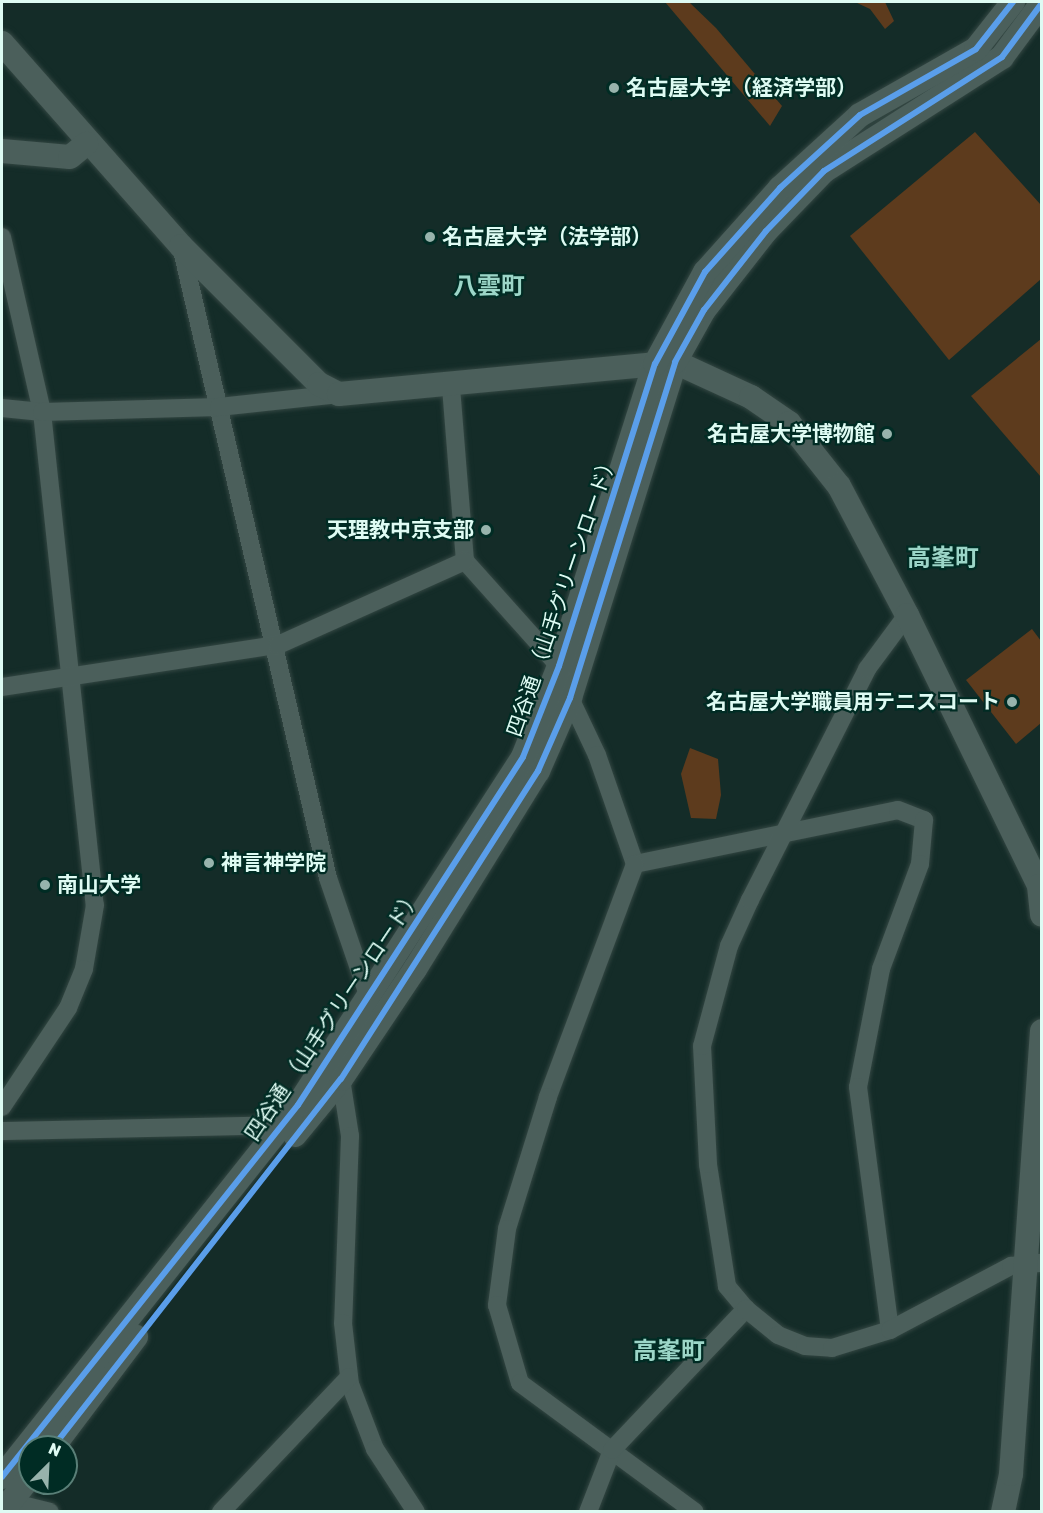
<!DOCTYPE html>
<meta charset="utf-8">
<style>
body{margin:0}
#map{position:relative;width:1043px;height:1513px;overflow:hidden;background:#142c28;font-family:Rubik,"Noto Sans JP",sans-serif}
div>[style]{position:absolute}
.green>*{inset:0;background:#5d3b1d}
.roads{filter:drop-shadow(0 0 2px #334642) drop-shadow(0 0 2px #334642)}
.street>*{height:18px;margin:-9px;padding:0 9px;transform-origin:9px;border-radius:9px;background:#4b5f5b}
.secondary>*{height:24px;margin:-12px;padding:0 12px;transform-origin:12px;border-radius:12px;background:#4b5f5b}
.cycleway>*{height:6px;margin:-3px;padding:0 3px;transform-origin:3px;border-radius:3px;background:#5a9eea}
.dots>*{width:16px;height:16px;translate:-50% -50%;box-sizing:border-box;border:3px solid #002c24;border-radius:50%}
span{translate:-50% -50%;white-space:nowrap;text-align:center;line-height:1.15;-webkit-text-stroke:4.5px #002c24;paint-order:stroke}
.poi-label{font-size:21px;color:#defbf3;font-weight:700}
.left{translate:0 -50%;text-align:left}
.right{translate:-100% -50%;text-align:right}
.street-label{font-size:21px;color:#defbf3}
.quarter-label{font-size:24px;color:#9cd6c8;font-weight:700}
.frame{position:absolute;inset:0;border:3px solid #defbf3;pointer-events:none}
.north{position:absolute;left:18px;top:1435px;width:60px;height:60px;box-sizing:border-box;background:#002c24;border:2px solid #597f77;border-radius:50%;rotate:24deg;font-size:16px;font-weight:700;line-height:24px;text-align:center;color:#defbf3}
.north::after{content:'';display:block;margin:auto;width:21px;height:27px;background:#97b3ac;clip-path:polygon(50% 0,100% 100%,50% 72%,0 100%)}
</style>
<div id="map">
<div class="green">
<i style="clip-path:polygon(665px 2px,689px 2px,716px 28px,782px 106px,770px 126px)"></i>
<i style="clip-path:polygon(855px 2px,885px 2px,894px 21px,885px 29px,870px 9px)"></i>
<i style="clip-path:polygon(975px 132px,1041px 205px,1041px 279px,949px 360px,850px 236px)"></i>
<i style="clip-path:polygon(1041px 339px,1041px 477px,971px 396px)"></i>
<i style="clip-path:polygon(1032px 629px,1041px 641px,1041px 723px,1016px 744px,966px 680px)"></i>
<i style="clip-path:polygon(690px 748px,718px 759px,721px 795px,716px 819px,691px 818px,681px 774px)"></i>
</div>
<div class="roads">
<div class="street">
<i style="left:2px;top:237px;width:180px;rotate:77.1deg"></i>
<i style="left:42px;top:412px;width:496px;rotate:83.9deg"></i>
<i style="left:95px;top:905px;width:65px;rotate:99.8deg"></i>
<i style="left:84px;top:969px;width:42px;rotate:112.3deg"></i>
<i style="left:68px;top:1008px;width:119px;rotate:123.7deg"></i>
<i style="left:181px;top:246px;width:649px;rotate:76.91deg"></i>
<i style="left:328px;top:878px;width:124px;rotate:71.1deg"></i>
<i style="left:451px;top:387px;width:175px;rotate:85.4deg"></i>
<i style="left:465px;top:561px;width:141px;rotate:48.2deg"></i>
<i style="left:2px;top:408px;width:40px;rotate:5.7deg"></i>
<i style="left:42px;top:412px;width:177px;rotate:-1.6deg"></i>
<i style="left:219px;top:407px;width:121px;rotate:-6.2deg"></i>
<i style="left:2px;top:687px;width:279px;rotate:-8.7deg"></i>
<i style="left:278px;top:645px;width:205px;rotate:-24.2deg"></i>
<i style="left:570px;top:698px;width:63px;rotate:64.7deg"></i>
<i style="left:597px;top:755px;width:115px;rotate:70.8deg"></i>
<i style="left:635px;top:864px;width:268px;rotate:-11.6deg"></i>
<i style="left:898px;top:810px;width:28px;rotate:21deg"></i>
<i style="left:924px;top:820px;width:44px;rotate:95.2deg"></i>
<i style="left:920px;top:864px;width:112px;rotate:110.4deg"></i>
<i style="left:881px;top:969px;width:120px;rotate:101deg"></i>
<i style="left:858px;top:1087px;width:245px;rotate:82.5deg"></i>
<i style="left:635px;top:864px;width:249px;rotate:110.5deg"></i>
<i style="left:548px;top:1097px;width:138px;rotate:107.3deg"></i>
<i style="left:507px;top:1229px;width:77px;rotate:97.5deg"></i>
<i style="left:497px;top:1305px;width:81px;rotate:73.6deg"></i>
<i style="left:520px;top:1383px;width:217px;rotate:36.4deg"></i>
<i style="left:341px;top:1079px;width:58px;rotate:81deg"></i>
<i style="left:350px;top:1136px;width:187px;rotate:92.1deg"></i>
<i style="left:343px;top:1323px;width:61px;rotate:83.5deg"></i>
<i style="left:350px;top:1384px;width:70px;rotate:69deg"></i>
<i style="left:375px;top:1449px;width:75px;rotate:56.9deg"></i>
<i style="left:2px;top:1131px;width:280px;rotate:-1.2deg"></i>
<i style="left:746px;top:1309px;width:30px;rotate:-130deg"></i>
<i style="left:727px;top:1286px;width:123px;rotate:-98.9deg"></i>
<i style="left:708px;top:1164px;width:118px;rotate:-92.9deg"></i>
<i style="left:702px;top:1046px;width:104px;rotate:-74.9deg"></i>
<i style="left:729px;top:946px;width:51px;rotate:-65.5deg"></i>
<i style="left:750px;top:900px;width:259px;rotate:-63.1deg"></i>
<i style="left:867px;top:669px;width:67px;rotate:-53.5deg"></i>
<i style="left:10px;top:1502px;width:41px;rotate:14deg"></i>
<i style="left:221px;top:1512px;width:186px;rotate:-46.5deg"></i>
<i style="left:588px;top:1512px;width:66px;rotate:-68.8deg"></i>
<i style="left:612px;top:1450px;width:195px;rotate:-46.5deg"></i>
<i style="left:746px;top:1309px;width:41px;rotate:39.1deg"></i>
<i style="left:778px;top:1335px;width:29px;rotate:22deg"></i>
<i style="left:805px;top:1346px;width:27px;rotate:4deg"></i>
<i style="left:832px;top:1348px;width:61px;rotate:-17.2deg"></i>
<i style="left:890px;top:1330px;width:137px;rotate:-27.9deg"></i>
<i style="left:1011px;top:1266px;width:31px;rotate:-6deg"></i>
</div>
<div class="secondary">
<i style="left:2px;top:43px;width:271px;rotate:48.6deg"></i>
<i style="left:181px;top:246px;width:195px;rotate:45deg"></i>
<i style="left:319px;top:384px;width:22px;rotate:27deg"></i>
<i style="left:339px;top:394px;width:338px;rotate:-5.4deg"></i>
<i style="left:675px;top:362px;width:84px;rotate:24.7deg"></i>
<i style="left:751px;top:397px;width:46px;rotate:34.4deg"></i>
<i style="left:789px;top:423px;width:80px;rotate:51.6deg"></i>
<i style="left:839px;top:486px;width:146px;rotate:62.2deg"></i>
<i style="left:907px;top:615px;width:301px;rotate:64deg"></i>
<i style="left:1039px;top:886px;width:29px;rotate:84deg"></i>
<i style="left:2px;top:151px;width:68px;rotate:5deg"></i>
<i style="left:70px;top:157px;width:21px;rotate:-39deg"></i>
<i style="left:295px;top:1135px;width:72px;rotate:-50.6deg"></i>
<i style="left:341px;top:1079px;width:133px;rotate:-56.1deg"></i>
<i style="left:415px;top:969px;width:233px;rotate:-58.2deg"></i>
<i style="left:538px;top:771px;width:80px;rotate:-66.3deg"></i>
<i style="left:570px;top:698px;width:352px;rotate:-72.6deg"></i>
<i style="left:675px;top:362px;width:60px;rotate:-60.9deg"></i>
<i style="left:704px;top:310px;width:100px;rotate:-51.9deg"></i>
<i style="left:766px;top:231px;width:83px;rotate:-46deg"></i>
<i style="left:824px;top:171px;width:211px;rotate:-32.6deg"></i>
<i style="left:1002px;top:57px;width:67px;rotate:-53.5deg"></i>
<i style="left:53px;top:1447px;width:138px;rotate:-53deg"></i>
<i style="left:2px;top:1477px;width:475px;rotate:-51.5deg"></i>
<i style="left:298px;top:1105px;width:414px;rotate:-57.1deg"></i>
<i style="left:523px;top:757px;width:98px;rotate:-68.4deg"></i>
<i style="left:559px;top:666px;width:317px;rotate:-72.4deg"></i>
<i style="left:655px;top:364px;width:105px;rotate:-61.5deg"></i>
<i style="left:705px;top:272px;width:113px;rotate:-48.2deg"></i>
<i style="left:780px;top:188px;width:108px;rotate:-42.4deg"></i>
<i style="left:860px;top:115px;width:133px;rotate:-29.6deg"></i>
<i style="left:976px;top:49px;width:60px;rotate:-51.8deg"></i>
<i style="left:2px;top:1512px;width:45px;rotate:-51.3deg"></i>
<i style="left:1003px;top:1512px;width:39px;rotate:-78deg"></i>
<i style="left:1011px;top:1474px;width:444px;rotate:-86deg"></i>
</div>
</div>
<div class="cycleway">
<i style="left:53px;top:1447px;width:467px;rotate:-52deg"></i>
<i style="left:341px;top:1079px;width:366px;rotate:-57.4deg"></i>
<i style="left:538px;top:771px;width:80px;rotate:-66.3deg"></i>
<i style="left:570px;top:698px;width:352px;rotate:-72.6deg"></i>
<i style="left:675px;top:362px;width:60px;rotate:-60.9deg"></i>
<i style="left:704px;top:310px;width:100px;rotate:-51.9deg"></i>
<i style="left:766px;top:231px;width:83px;rotate:-46deg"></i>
<i style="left:824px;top:171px;width:211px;rotate:-32.6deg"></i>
<i style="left:1002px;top:57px;width:67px;rotate:-53.5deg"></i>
<i style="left:2px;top:1477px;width:475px;rotate:-51.5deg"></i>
<i style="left:298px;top:1105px;width:414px;rotate:-57.1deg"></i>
<i style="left:523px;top:757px;width:98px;rotate:-68.4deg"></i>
<i style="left:559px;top:666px;width:317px;rotate:-72.4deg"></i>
<i style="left:655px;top:364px;width:105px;rotate:-61.5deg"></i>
<i style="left:705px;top:272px;width:113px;rotate:-48.2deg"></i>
<i style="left:780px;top:188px;width:108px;rotate:-42.4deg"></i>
<i style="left:860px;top:115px;width:133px;rotate:-29.6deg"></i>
<i style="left:976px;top:49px;width:60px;rotate:-51.8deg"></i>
</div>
<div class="dots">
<i style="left:614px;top:88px;background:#97b3ac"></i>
<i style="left:430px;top:237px;background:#97b3ac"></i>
<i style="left:887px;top:434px;background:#97b3ac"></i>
<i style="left:486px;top:530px;background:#97b3ac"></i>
<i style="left:1012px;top:702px;background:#97b3ac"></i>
<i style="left:209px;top:863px;background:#97b3ac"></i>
<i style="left:45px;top:885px;background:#97b3ac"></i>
</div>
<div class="poi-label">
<span class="left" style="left:626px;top:88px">名古屋大学（経済学部）</span>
<span class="left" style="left:442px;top:237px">名古屋大学（法学部）</span>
<span class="right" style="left:875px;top:434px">名古屋大学博物館</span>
<span class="right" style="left:474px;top:530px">天理教中京支部</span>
<span class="right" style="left:1000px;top:702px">名古屋大学職員用テニスコート</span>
<span class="left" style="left:221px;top:863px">神言神学院</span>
<span class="left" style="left:57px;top:885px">南山大学</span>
</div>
<div class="street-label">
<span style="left:562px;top:595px;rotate:-71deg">四谷通 （山手グリーンロード）</span>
<span style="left:333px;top:1015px;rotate:-56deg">四谷通 （山手グリーンロード）</span>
</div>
<div class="quarter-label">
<span style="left:489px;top:287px">八雲町</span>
<span style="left:943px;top:559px">高峯町</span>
<span style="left:669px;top:1352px">高峯町</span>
</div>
<div class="frame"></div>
<div class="north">N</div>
</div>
